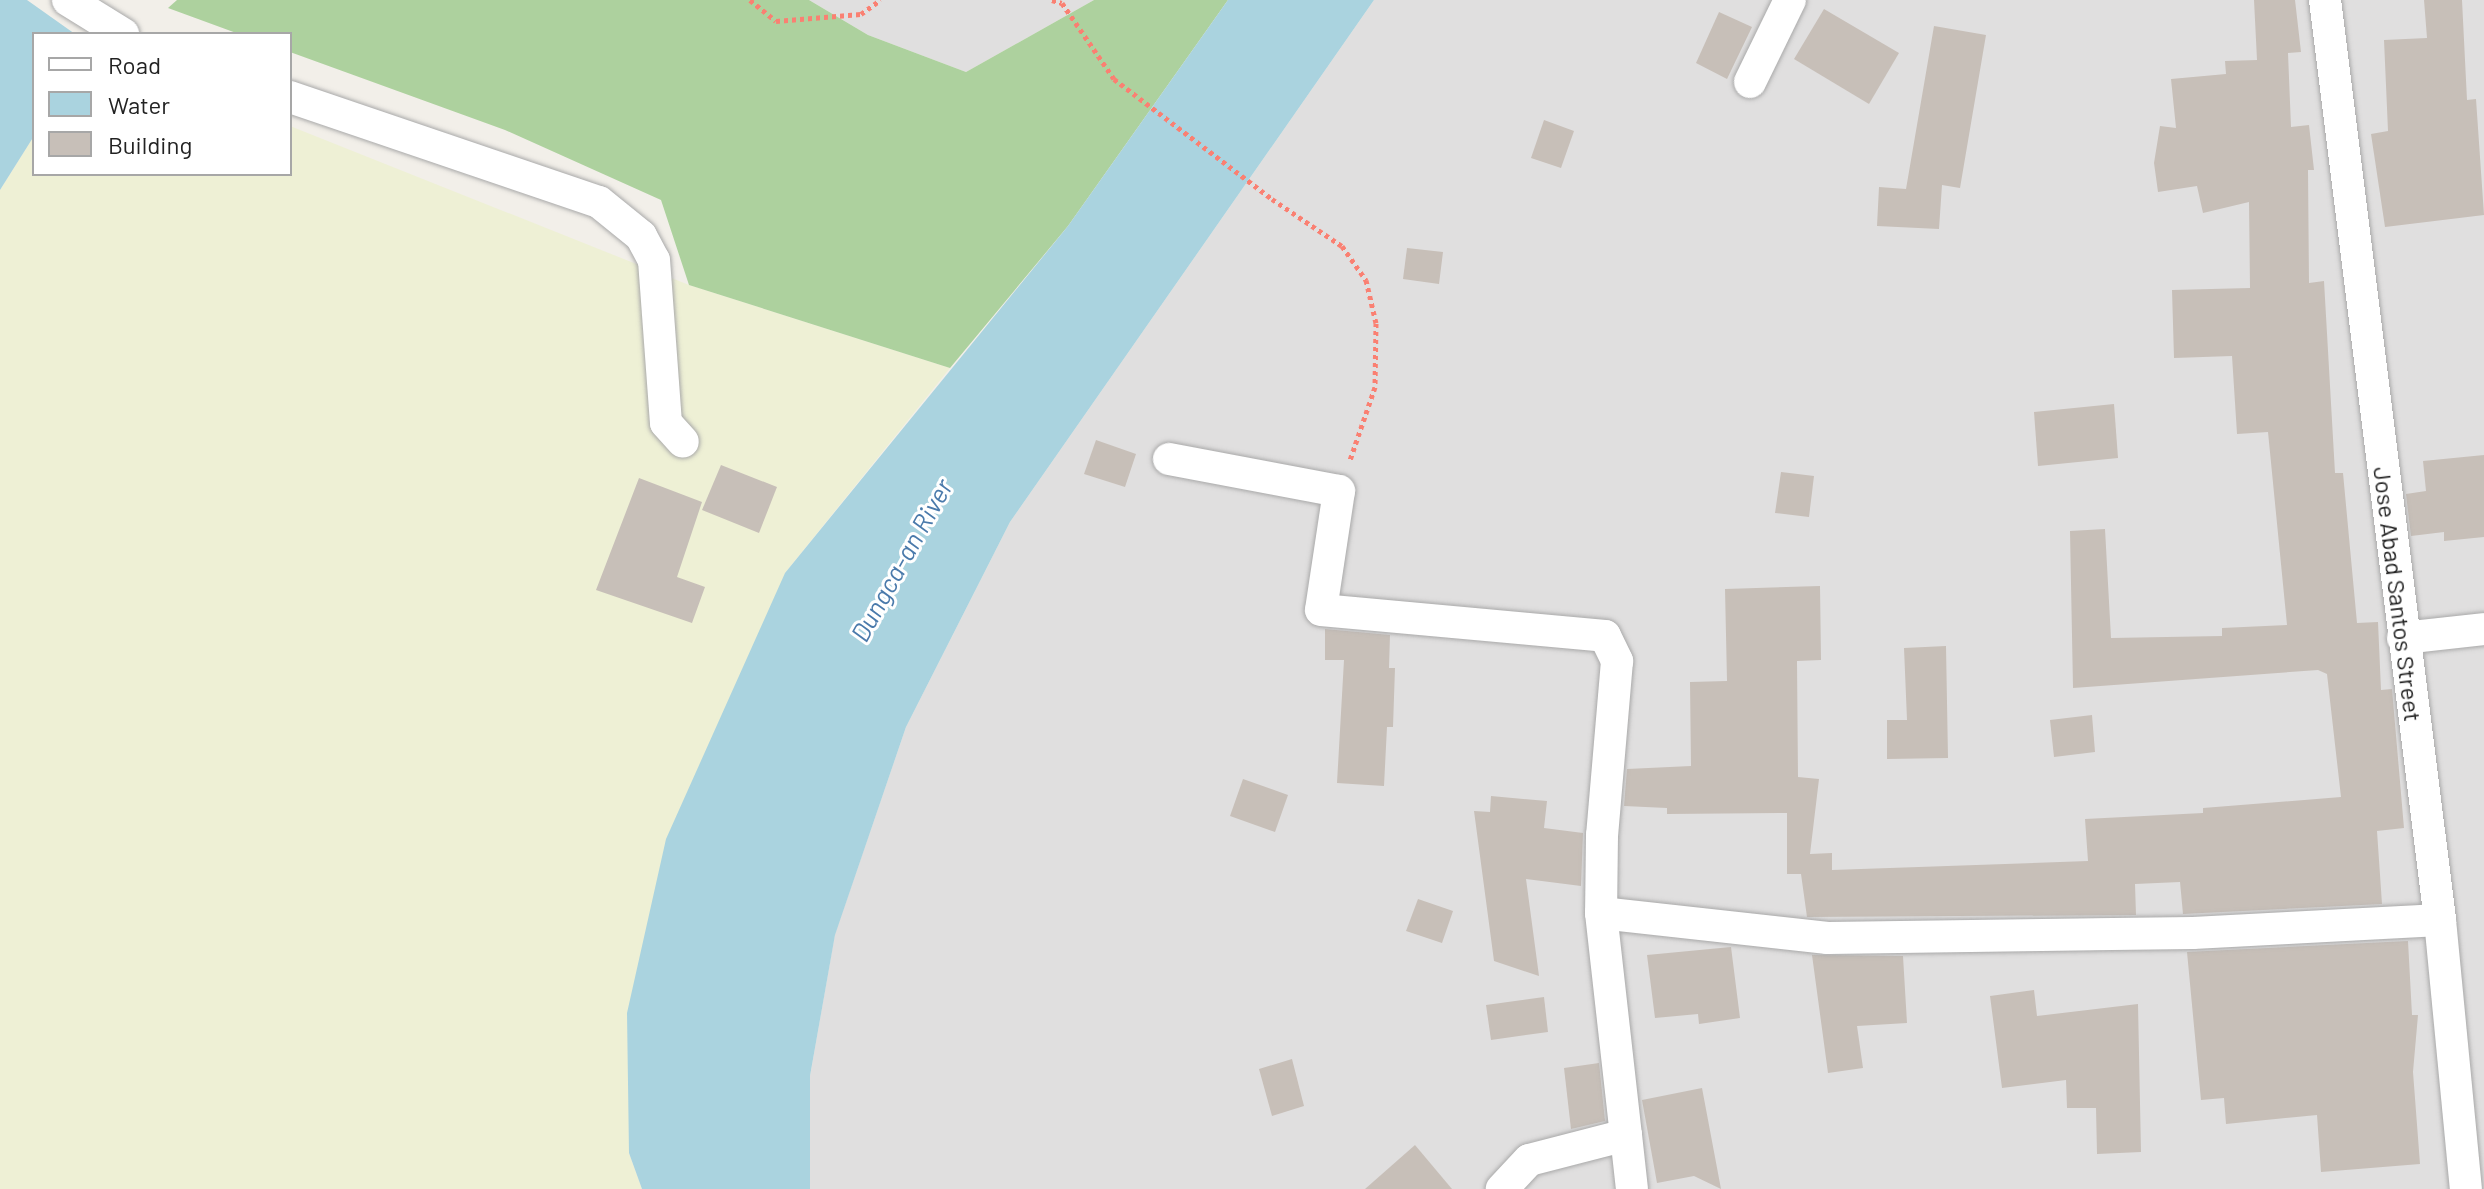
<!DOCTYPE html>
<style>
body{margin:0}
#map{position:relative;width:2484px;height:1189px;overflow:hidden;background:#f2efe9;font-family:Barlow,sans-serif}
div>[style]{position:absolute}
.residential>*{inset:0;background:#e0dfdf}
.farmland>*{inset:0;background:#eef0d5}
.forest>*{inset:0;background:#add19e}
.water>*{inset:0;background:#aad3df}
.building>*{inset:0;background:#c7bfb8}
.path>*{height:5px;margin-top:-2.5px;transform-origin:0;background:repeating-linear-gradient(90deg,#fa8072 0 4px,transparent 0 8px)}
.roads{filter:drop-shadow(0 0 2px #a9a9a9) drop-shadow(0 0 2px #a9a9a9)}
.minor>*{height:32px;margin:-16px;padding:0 16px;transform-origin:16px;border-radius:16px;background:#fff}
span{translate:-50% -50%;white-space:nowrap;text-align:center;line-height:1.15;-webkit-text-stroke:6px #fff;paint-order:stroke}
.street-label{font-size:24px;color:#222}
.water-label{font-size:26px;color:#4a7aab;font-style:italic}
.legend{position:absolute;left:32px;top:32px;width:260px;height:144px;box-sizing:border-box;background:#fff;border:2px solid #a7a7a7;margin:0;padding:10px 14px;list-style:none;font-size:24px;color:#222}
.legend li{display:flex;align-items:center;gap:16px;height:40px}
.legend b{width:40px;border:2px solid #a7a7a7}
</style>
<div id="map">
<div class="residential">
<i style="clip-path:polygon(809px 0,1094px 0,966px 72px,868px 35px)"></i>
<i style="clip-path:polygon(1374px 0,2484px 0,2484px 1189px,810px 1189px,810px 1076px,835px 934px,906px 727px,1010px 522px)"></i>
</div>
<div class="farmland">
<i style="clip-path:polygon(290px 126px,689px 285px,950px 368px,785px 573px,629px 1153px,642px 1189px,0 1189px,0 190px,34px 136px,34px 174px,290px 174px)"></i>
</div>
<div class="forest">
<i style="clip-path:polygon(177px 0,809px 0,868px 35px,966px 72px,1094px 0,1228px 0,1068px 226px,950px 368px,689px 285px,661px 200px,505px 130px,290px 52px,290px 34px,239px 34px,168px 8px)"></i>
</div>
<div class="water">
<i style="clip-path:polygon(0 0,27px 0,75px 34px,34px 34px,34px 136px,0 190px)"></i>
<i style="clip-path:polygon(1228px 0,1374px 0,1010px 522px,906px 727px,835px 935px,810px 1076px,810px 1189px,642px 1189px,629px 1153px,627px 1013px,666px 839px,785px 573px,1068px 226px)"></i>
</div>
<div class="building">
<i style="clip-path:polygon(2254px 0,2295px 0,2301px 52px,2288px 53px,2291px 127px,2309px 125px,2314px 170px,2308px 170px,2309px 283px,2324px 281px,2335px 473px,2343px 473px,2357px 623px,2378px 622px,2381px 690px,2392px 689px,2404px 828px,2377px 831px,2382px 904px,2183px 914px,2180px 882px,2135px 884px,2136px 915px,1807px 917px,1801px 874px,1787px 874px,1787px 813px,1667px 814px,1667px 808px,1624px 806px,1627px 769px,1691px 766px,1690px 682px,1727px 681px,1725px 589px,1820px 586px,1821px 660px,1797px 661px,1798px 777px,1819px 779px,1810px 854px,1832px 853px,1832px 870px,2088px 861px,2085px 819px,2203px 813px,2203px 808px,2341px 797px,2327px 674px,2318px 670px,2073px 688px,2070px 531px,2105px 529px,2111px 638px,2222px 636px,2222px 628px,2287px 625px,2268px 432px,2237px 434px,2232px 356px,2174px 358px,2172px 290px,2250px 288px,2249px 202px,2203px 213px,2197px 186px,2158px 192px,2154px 163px,2160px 126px,2176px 128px,2171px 79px,2226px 74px,2225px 61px,2257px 60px)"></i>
<i style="clip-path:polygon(2424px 0,2462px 0,2467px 100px,2476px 99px,2484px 215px,2385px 227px,2371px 134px,2388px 131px,2384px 40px,2427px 38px)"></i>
<i style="clip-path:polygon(1824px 9px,1899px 53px,1869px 104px,1794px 59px)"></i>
<i style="clip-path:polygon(1719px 12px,1752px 27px,1727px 79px,1696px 63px)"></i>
<i style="clip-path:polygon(1934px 26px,1986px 35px,1960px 188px,1942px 185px,1939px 229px,1877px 226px,1879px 187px,1906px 189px)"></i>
<i style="clip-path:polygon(1544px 120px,1574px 131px,1561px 168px,1531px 158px)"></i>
<i style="clip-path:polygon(1407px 248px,1443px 252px,1439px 284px,1403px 279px)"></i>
<i style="clip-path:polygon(2114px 404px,2118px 458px,2038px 466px,2034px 412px)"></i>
<i style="clip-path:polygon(1096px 440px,1136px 454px,1125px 487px,1084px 474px)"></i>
<i style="clip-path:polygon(2484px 455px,2484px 537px,2444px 541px,2444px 532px,2411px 536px,2406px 494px,2426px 491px,2423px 461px)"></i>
<i style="clip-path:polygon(721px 465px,777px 487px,759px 533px,702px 510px)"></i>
<i style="clip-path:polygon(1781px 472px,1814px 476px,1809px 517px,1775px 513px)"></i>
<i style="clip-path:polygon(639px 478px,702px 502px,677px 577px,705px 587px,692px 623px,596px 590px)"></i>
<i style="clip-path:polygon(1325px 629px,1390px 635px,1389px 668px,1395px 668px,1393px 727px,1387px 727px,1384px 786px,1337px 783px,1344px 660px,1325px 660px)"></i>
<i style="clip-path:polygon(1946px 646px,1948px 758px,1887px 759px,1887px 720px,1907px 720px,1904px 648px)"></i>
<i style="clip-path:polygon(2092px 715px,2095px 752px,2054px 757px,2050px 720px)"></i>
<i style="clip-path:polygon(1243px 779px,1288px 795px,1275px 832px,1230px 816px)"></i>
<i style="clip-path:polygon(1491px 796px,1547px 801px,1544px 828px,1583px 833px,1581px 886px,1526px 879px,1539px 976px,1494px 961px,1474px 811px,1490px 812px)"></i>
<i style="clip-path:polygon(1418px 899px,1453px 911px,1442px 943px,1406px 931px)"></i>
<i style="clip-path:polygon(2408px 941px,2412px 1015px,2418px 1015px,2413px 1072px,2420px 1164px,2321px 1172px,2317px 1115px,2226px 1124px,2224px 1098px,2201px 1100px,2187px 952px)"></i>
<i style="clip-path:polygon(1731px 947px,1740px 1018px,1699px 1024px,1698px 1014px,1655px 1018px,1647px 955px)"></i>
<i style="clip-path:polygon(1812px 955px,1903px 956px,1907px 1023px,1857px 1026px,1863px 1068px,1828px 1073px)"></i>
<i style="clip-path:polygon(2034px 990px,2037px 1016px,2138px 1004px,2141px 1152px,2097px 1154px,2096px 1108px,2067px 1108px,2066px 1080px,2002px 1088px,1990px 996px)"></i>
<i style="clip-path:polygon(1544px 997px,1548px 1032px,1491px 1040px,1486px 1005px)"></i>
<i style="clip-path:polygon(1292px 1059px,1304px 1106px,1272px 1116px,1259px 1069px)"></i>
<i style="clip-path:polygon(1599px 1063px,1605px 1121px,1571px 1129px,1564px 1068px)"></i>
<i style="clip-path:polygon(1702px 1088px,1721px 1189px,1694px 1176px,1657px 1183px,1642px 1100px)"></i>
<i style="clip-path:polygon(1415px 1145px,1452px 1189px,1365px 1189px)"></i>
</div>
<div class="path">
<i style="left:750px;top:0;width:33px;rotate:39deg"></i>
<i style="left:776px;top:21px;width:85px;rotate:-4.7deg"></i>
<i style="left:861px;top:14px;width:24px;rotate:-36deg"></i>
<i style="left:1052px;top:0;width:10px;rotate:17deg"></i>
<i style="left:1062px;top:3px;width:92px;rotate:55.6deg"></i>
<i style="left:1114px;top:79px;width:198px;rotate:37.2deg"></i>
<i style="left:1272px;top:199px;width:84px;rotate:33.9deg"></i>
<i style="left:1342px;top:246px;width:42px;rotate:54.8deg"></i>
<i style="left:1366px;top:280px;width:44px;rotate:76.9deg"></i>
<i style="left:1376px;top:323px;width:64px;rotate:90.9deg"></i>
<i style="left:1375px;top:387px;width:77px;rotate:108.9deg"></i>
</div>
<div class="roads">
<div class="minor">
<i style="left:68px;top:0;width:65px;rotate:31.7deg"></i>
<i style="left:2325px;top:0;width:927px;rotate:82.87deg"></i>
<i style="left:2440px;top:920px;width:270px;rotate:84.5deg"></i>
<i style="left:1750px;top:82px;width:91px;rotate:-64deg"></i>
<i style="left:290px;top:97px;width:326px;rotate:18.8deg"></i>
<i style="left:599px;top:202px;width:54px;rotate:39deg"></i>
<i style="left:641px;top:236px;width:27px;rotate:62deg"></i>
<i style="left:654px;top:260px;width:163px;rotate:85.8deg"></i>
<i style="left:666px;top:423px;width:25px;rotate:48deg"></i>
<i style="left:1169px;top:459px;width:173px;rotate:10.7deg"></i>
<i style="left:1339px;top:491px;width:120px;rotate:98.6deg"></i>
<i style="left:1321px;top:610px;width:285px;rotate:5.2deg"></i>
<i style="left:1605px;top:636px;width:28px;rotate:64deg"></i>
<i style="left:1617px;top:661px;width:175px;rotate:94.9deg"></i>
<i style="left:1602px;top:835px;width:78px;rotate:90.7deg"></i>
<i style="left:1601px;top:913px;width:223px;rotate:83.6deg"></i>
<i style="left:1626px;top:1135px;width:100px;rotate:165.5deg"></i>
<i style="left:1529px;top:1160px;width:40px;rotate:133deg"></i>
<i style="left:2403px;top:638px;width:81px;rotate:-6.3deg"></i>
<i style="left:1601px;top:913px;width:228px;rotate:6.3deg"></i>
<i style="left:1828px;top:938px;width:365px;rotate:-0.8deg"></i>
<i style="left:2193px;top:933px;width:247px;rotate:-3deg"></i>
<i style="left:1626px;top:1135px;width:54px;rotate:83.7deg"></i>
</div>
</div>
<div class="street-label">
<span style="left:2398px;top:594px;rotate:83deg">Jose Abad Santos Street</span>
</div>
<div class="water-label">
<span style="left:901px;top:560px;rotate:-61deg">Dungca-an River</span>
</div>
<ul class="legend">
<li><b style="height:10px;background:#fff"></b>Road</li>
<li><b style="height:22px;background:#aad3df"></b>Water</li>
<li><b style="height:22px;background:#c7bfb8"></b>Building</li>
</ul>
</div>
